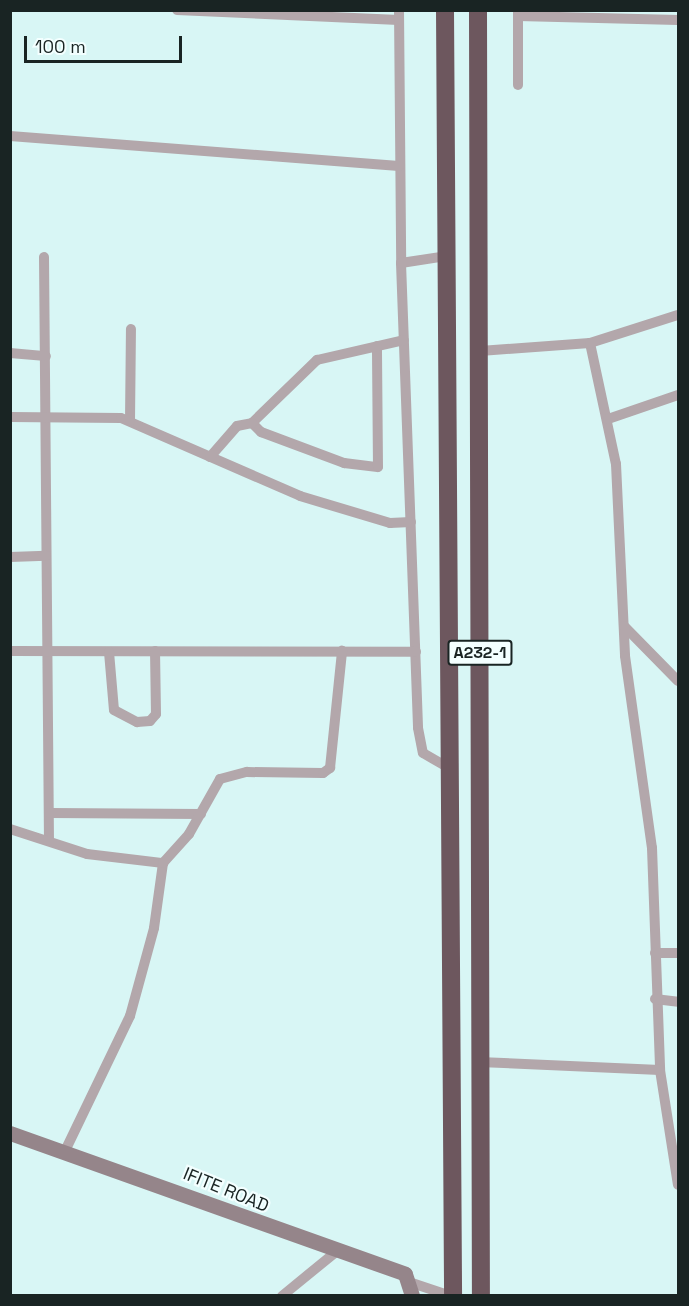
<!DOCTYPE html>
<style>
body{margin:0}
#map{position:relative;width:689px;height:1306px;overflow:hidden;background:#d8f6f5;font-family:"Space Grotesk",sans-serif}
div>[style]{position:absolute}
.street>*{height:10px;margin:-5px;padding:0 5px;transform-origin:5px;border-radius:5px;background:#b3a7ab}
.secondary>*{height:15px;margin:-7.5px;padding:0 7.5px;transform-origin:7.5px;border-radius:7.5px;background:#95858a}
.highway>*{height:18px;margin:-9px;padding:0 9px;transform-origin:9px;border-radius:9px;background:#6d575e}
span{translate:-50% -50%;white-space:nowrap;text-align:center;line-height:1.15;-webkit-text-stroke:4.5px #f3ffff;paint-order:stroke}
.shield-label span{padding:2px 4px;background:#f3ffff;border:2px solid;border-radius:4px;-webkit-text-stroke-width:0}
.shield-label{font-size:16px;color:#192423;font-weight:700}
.street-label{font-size:18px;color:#192423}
.frame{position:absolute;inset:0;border:12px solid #192423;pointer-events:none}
.scale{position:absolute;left:24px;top:36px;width:158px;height:27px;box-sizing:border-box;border:3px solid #192423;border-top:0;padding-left:8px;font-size:18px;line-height:21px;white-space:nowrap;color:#192423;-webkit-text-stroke:4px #f3ffff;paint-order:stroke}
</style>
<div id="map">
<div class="street">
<i style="left:177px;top:10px;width:222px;rotate:2.6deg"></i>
<i style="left:399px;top:10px;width:253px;rotate:89.5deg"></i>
<i style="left:401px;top:263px;width:465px;rotate:87.9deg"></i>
<i style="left:418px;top:728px;width:25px;rotate:79deg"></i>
<i style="left:423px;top:753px;width:28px;rotate:30deg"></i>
<i style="left:518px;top:16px;width:160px;rotate:1.4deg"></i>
<i style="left:518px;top:85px;width:75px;rotate:-90deg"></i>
<i style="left:10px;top:136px;width:390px;rotate:4.4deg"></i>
<i style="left:44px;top:257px;width:583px;rotate:89.51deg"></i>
<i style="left:401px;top:263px;width:47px;rotate:-8.7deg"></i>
<i style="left:590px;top:343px;width:124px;rotate:77.9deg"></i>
<i style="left:616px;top:464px;width:192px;rotate:87.3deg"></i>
<i style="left:625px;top:656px;width:194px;rotate:82deg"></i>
<i style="left:652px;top:848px;width:222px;rotate:87.9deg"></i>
<i style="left:660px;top:1070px;width:116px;rotate:81.1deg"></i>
<i style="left:480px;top:351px;width:110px;rotate:-4.2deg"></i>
<i style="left:590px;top:343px;width:92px;rotate:-17.7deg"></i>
<i style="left:10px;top:353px;width:36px;rotate:5deg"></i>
<i style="left:10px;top:417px;width:111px;rotate:0.5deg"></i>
<i style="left:121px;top:418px;width:195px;rotate:23.5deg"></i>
<i style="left:300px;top:496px;width:94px;rotate:16.7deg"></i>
<i style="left:390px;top:523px;width:21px;rotate:-3deg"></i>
<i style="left:608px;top:419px;width:74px;rotate:-18.9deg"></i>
<i style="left:130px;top:421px;width:92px;rotate:-89.4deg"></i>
<i style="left:252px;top:423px;width:13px;rotate:45deg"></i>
<i style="left:261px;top:432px;width:89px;rotate:20.5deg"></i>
<i style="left:344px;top:463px;width:34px;rotate:7deg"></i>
<i style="left:378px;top:467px;width:121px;rotate:-90.5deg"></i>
<i style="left:252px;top:423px;width:91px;rotate:-44.1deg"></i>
<i style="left:317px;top:360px;width:89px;rotate:-12.9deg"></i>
<i style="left:210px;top:457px;width:41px;rotate:-48.9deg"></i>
<i style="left:237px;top:426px;width:15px;rotate:-11deg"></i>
<i style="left:10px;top:557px;width:36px;rotate:-2deg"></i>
<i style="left:624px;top:626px;width:77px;rotate:45.5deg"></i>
<i style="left:10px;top:651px;width:406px;rotate:0.1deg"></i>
<i style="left:109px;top:652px;width:58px;rotate:85.1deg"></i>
<i style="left:114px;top:710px;width:26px;rotate:28deg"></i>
<i style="left:137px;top:722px;width:13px;rotate:-4deg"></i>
<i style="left:150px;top:721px;width:9px;rotate:-49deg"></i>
<i style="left:156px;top:714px;width:63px;rotate:-90.9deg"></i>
<i style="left:50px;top:813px;width:151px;rotate:0.4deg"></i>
<i style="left:10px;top:829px;width:81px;rotate:18deg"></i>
<i style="left:87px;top:854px;width:77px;rotate:6.8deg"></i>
<i style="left:655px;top:953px;width:23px"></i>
<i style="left:655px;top:999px;width:23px;rotate:7deg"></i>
<i style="left:479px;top:1062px;width:181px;rotate:2.5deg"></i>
<i style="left:65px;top:1151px;width:150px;rotate:-64.3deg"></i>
<i style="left:130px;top:1016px;width:91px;rotate:-74.7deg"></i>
<i style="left:154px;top:928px;width:66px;rotate:-82.1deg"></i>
<i style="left:163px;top:863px;width:39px;rotate:-48deg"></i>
<i style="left:189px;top:834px;width:63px;rotate:-60.6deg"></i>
<i style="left:220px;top:779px;width:28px;rotate:-15deg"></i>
<i style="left:247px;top:772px;width:76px;rotate:0.8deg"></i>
<i style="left:323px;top:773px;width:9px;rotate:-36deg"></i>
<i style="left:330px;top:768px;width:118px;rotate:-84.1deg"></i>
<i style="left:412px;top:1283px;width:41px;rotate:18.4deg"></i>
<i style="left:282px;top:1296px;width:71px;rotate:-39.3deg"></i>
</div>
<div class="secondary">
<i style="left:10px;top:1133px;width:419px;rotate:19.6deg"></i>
<i style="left:405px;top:1274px;width:23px;rotate:72deg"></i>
</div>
<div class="highway">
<i style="left:445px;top:10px;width:1286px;rotate:89.64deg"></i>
<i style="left:478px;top:10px;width:1286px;rotate:89.87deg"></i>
</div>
<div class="shield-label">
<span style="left:480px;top:653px">A232-1</span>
</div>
<div class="street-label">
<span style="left:226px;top:1190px;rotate:22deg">IFITE ROAD</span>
</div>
<div class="frame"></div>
<div class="scale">100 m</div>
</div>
